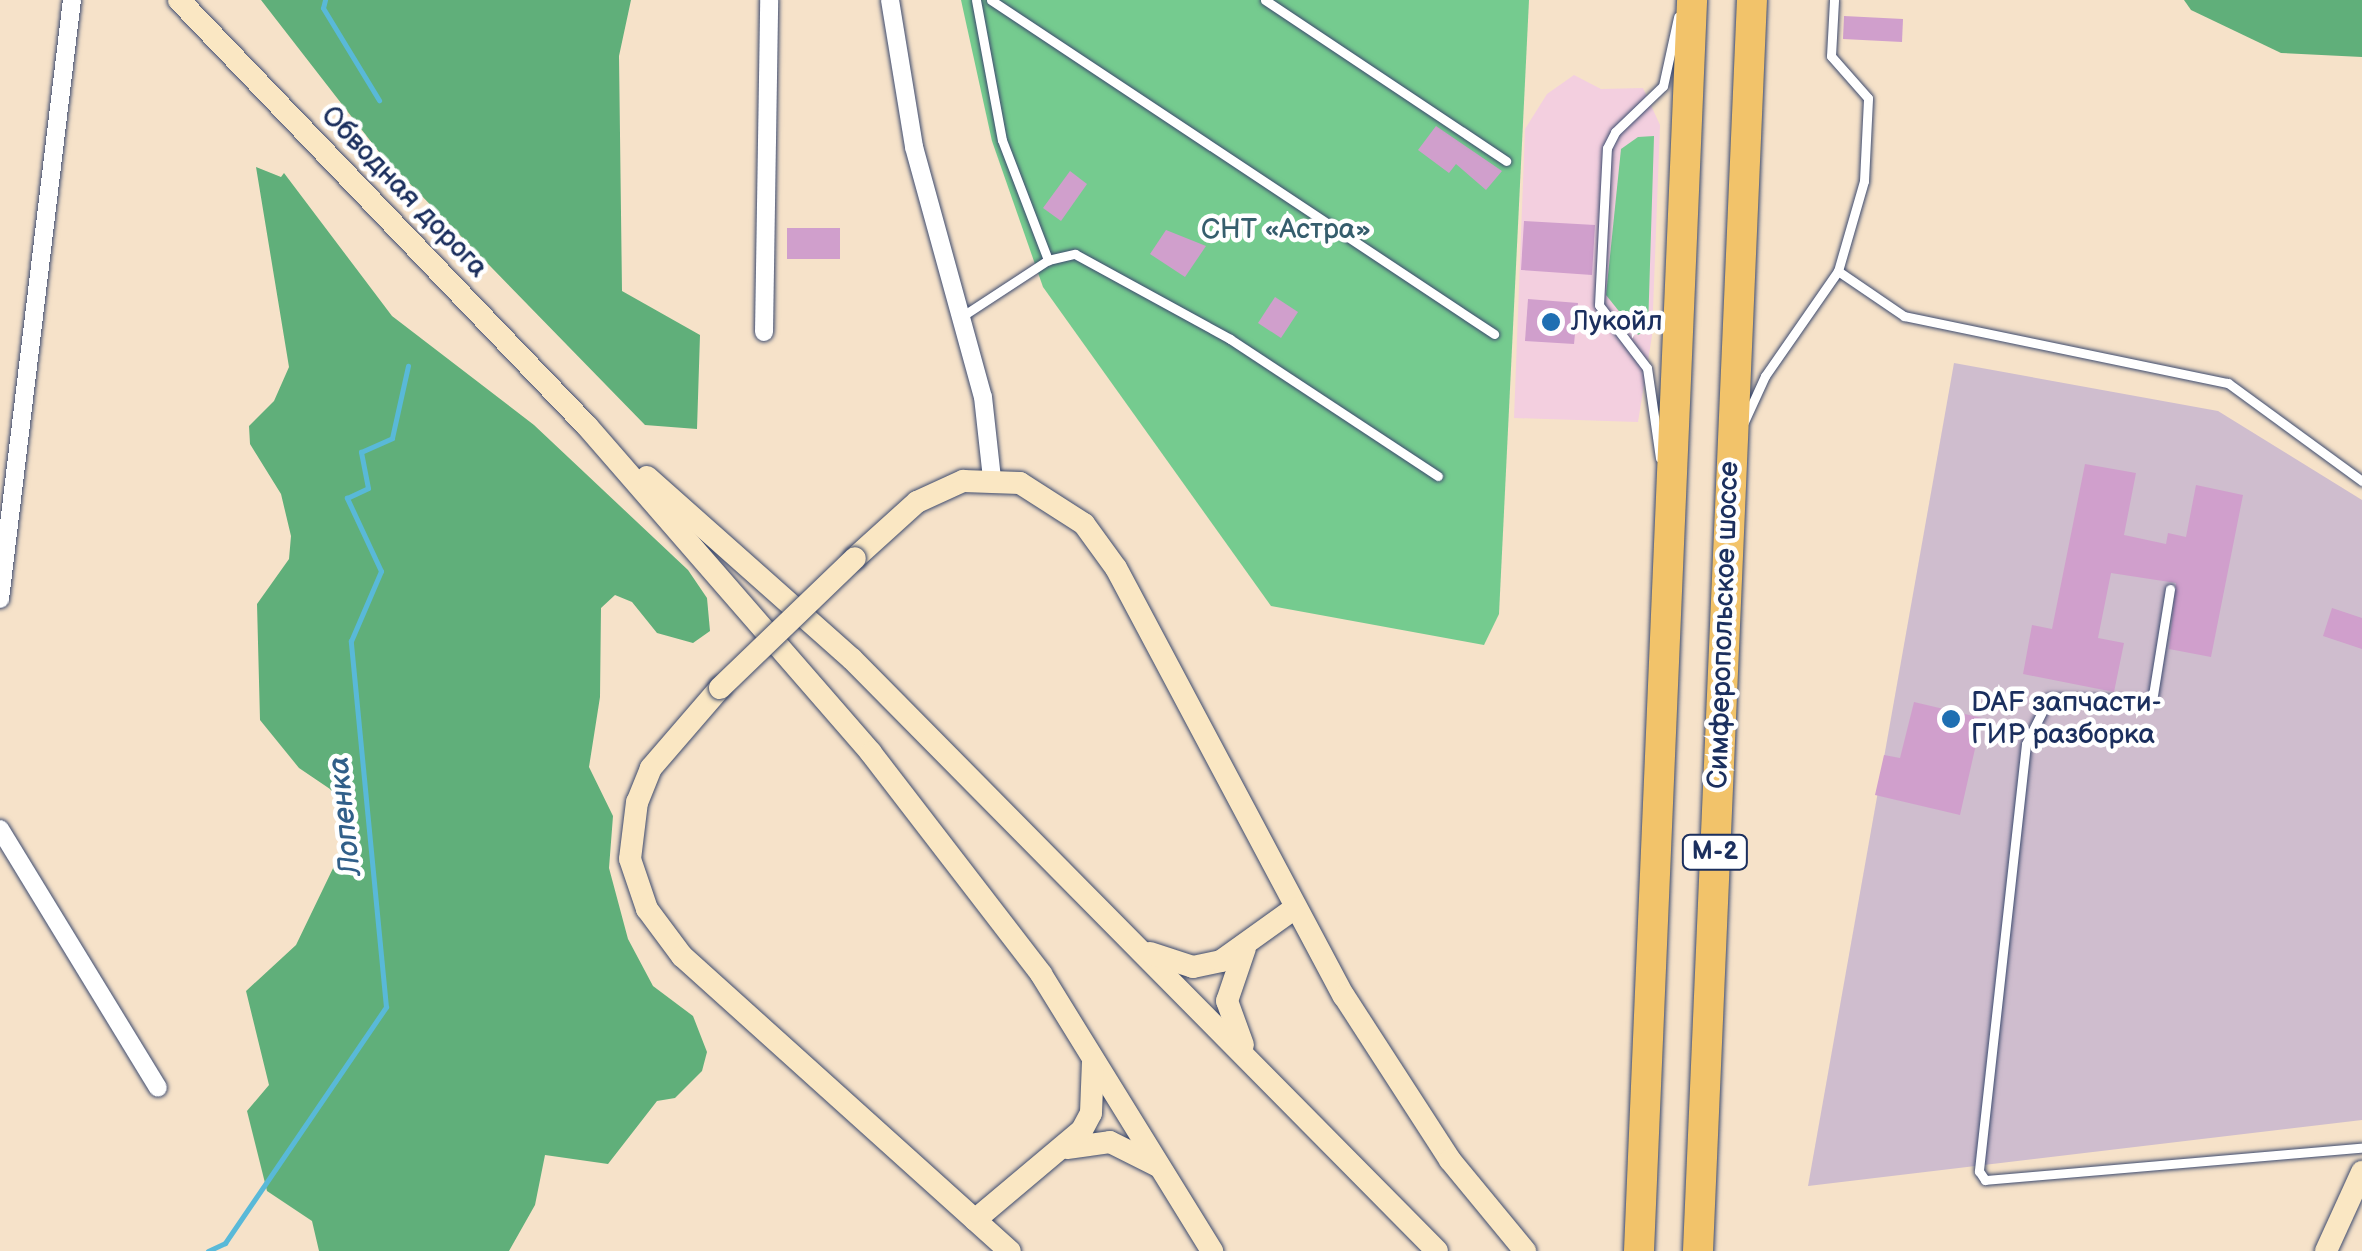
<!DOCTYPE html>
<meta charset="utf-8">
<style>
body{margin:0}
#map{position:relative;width:2362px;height:1251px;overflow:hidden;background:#f6e2c9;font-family:"Balsamiq Sans",sans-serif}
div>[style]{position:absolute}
.built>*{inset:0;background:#f3cfdf}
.industrial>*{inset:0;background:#cfbdce}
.green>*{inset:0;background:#75cb8f}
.forest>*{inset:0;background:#60af7a}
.stream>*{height:5px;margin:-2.5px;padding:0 2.5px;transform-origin:2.5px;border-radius:2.5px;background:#59b9d8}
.building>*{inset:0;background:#d09fcc}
.roads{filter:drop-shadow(0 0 2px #3c4a6e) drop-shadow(0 0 2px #3c4a6e)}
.lane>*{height:9px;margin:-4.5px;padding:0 4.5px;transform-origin:4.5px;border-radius:4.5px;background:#fff}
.street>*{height:18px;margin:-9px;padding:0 9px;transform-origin:9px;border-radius:9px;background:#fff}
.secondary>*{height:22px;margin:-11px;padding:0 11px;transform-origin:11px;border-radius:11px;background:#fae7c3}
.highway>*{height:30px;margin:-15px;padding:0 15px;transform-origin:15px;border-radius:15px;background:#f2c36a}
.bridges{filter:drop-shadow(0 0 2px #3c4a6e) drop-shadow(0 0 2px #3c4a6e)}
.secondary-bridge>*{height:22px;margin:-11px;padding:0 11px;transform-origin:11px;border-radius:11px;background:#fae7c3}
.dots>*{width:28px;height:28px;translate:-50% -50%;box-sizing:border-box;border:5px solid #fff;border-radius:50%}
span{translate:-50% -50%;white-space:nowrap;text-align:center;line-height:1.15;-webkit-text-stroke:9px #fff;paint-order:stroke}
.shield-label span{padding:2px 8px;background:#fff;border:2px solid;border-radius:8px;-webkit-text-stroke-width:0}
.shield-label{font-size:25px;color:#1b2f5e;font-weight:700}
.street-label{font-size:28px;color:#1b2f5e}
.park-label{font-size:28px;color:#365e6d}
.poi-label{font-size:28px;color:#1b2f5e}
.left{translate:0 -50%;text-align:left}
.water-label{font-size:30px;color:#315f89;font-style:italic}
</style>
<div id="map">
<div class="built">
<i style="clip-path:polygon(1574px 75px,1601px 89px,1643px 88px,1660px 125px,1652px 336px,1638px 422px,1514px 418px,1525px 129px,1547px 94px)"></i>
</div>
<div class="industrial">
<i style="clip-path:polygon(1954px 363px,2218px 411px,2362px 500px,2362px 1120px,1808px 1186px)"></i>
</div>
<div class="green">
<i style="clip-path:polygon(961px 0,1529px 0,1499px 614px,1484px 645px,1271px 606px,1043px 287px,992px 141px)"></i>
<i style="clip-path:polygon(1654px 136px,1648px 329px,1638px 335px,1606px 295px,1621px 149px,1638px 137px)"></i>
</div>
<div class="forest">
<i style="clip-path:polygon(261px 0,631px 0,619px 56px,622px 291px,700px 335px,697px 429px,645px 425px,379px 152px)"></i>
<i style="clip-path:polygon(2184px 0,2362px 0,2362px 57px,2281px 53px,2191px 10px)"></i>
<i style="clip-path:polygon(256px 167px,281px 177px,284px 173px,392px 316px,534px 425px,688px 570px,707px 598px,710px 631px,693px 643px,657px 633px,632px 602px,615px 595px,601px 608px,600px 697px,589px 767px,613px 816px,609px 868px,628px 939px,653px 986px,693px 1016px,707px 1052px,702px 1071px,675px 1098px,657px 1101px,608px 1164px,545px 1155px,535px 1205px,509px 1251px,319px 1251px,312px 1221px,267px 1191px,247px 1111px,269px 1085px,246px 991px,296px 945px,337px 860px,343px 823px,342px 805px,330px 789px,299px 768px,260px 720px,257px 604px,289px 559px,291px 536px,281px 494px,250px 444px,249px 426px,274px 401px,289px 367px)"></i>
</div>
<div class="stream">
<i style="left:325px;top:0;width:8px;rotate:104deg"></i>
<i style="left:323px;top:8px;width:108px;rotate:58.7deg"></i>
<i style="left:208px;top:1251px;width:19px;rotate:-25deg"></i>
<i style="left:225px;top:1243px;width:286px;rotate:-55.7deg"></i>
<i style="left:386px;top:1007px;width:368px;rotate:-95.5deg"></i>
<i style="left:351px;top:641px;width:76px;rotate:-66.8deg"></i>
<i style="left:381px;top:571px;width:81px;rotate:-115deg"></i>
<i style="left:347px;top:498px;width:23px;rotate:-25deg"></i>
<i style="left:368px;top:488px;width:37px;rotate:-101deg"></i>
<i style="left:361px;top:452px;width:34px;rotate:-24deg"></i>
<i style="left:392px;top:438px;width:74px;rotate:-77.5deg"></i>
</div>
<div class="building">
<i style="clip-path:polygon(1844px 16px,1903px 19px,1902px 42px,1843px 39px)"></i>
<i style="clip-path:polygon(1436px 126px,1502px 171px,1486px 190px,1456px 164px,1449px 173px,1418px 150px)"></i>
<i style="clip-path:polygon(1070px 171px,1087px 184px,1061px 221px,1043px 208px)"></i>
<i style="clip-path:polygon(1524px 221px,1595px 225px,1592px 275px,1521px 270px)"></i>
<i style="clip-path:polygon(787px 228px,840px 228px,840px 259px,787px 259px)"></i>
<i style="clip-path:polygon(1166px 230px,1206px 246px,1185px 277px,1150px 254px)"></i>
<i style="clip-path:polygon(1275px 297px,1298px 312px,1281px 338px,1258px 323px)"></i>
<i style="clip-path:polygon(1528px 299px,1578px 303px,1574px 344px,1525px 341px)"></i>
<i style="clip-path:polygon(2085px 464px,2136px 473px,2124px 535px,2166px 544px,2168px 533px,2186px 537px,2196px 485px,2243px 495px,2211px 657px,2169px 649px,2176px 583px,2111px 573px,2098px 638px,2124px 643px,2114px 692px,2023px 674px,2032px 625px,2052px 629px)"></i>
<i style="clip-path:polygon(2332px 608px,2362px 618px,2362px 649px,2323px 636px)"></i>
<i style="clip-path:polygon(1914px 702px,1982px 718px,1960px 815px,1875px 795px,1884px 755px,1900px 758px)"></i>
</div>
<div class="roads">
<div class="lane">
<i style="left:976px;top:0;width:142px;rotate:79.5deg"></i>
<i style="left:1002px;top:140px;width:129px;rotate:69deg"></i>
<i style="left:991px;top:0;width:604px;rotate:33.58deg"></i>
<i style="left:1265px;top:0;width:290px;rotate:33.7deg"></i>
<i style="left:1838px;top:271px;width:80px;rotate:34.3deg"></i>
<i style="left:1904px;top:316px;width:331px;rotate:11.7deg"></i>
<i style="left:2228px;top:383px;width:166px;rotate:36.2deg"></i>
<i style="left:961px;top:317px;width:104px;rotate:-33.2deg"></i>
<i style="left:1048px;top:260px;width:28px;rotate:-13deg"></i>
<i style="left:1075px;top:254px;width:177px;rotate:28.7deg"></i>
<i style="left:1230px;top:339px;width:249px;rotate:33.4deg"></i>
<i style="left:1744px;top:422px;width:51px;rotate:-65.5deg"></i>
<i style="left:1765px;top:376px;width:128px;rotate:-55.2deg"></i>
<i style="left:1838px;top:271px;width:94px;rotate:-73.9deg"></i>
<i style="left:1864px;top:181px;width:83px;rotate:-87.2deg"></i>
<i style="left:1868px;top:98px;width:56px;rotate:-131.4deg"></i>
<i style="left:1831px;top:56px;width:56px;rotate:-86.9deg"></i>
<i style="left:1660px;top:458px;width:91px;rotate:-98.2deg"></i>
<i style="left:1647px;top:368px;width:79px;rotate:-127.3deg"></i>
<i style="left:1599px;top:305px;width:157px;rotate:-87.1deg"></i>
<i style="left:1607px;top:148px;width:18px;rotate:-63deg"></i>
<i style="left:1615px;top:132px;width:66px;rotate:-43.8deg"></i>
<i style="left:1663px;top:86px;width:71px;rotate:-77.7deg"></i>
<i style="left:2170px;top:589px;width:113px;rotate:99.1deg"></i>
<i style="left:2152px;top:701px;width:103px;rotate:-178.3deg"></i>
<i style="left:2049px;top:698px;width:51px;rotate:116.6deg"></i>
<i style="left:2026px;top:744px;width:430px;rotate:96.3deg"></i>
<i style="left:1979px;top:1171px;width:11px;rotate:56deg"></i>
<i style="left:1985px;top:1180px;width:378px;rotate:-4.9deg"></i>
</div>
<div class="street">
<i style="left:890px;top:0;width:149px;rotate:80.7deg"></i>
<i style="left:914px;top:147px;width:259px;rotate:74.6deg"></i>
<i style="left:983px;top:397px;width:81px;rotate:83.7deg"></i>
<i style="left:764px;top:332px;width:332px;rotate:-89.1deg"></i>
<i style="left:0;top:599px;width:603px;rotate:-83.15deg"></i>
<i style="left:0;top:829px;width:303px;rotate:58.6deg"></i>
</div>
<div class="secondary">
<i style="left:179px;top:0;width:590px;rotate:46.24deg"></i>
<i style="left:587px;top:426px;width:433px;rotate:49deg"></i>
<i style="left:871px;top:753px;width:279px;rotate:52.4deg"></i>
<i style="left:1041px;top:974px;width:326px;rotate:58.3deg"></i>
<i style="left:647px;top:477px;width:274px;rotate:41.6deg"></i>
<i style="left:852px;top:659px;width:832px;rotate:45.34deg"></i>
<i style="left:855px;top:558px;width:84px;rotate:-42.1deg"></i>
<i style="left:917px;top:502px;width:51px;rotate:-24.5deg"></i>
<i style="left:963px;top:481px;width:57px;rotate:2deg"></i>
<i style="left:1020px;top:483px;width:76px;rotate:32.6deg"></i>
<i style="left:1084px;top:524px;width:54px;rotate:54deg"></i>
<i style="left:1116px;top:568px;width:485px;rotate:62deg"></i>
<i style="left:1344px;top:996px;width:195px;rotate:57.1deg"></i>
<i style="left:1450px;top:1160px;width:118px;rotate:50.5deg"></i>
<i style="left:720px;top:688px;width:106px;rotate:130.8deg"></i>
<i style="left:651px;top:768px;width:37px;rotate:112deg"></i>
<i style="left:637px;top:802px;width:57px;rotate:97deg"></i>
<i style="left:630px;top:859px;width:53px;rotate:71.2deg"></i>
<i style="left:647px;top:909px;width:59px;rotate:53.3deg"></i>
<i style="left:682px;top:956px;width:441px;rotate:42deg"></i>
<i style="left:1150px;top:953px;width:45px;rotate:18deg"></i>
<i style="left:1193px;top:967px;width:29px;rotate:-12deg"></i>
<i style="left:1221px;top:961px;width:91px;rotate:-35.6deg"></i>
<i style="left:1243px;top:1045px;width:47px;rotate:-110deg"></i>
<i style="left:1227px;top:1001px;width:56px;rotate:-71.2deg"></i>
<i style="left:1067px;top:1148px;width:43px;rotate:-7.9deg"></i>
<i style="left:1110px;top:1142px;width:54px;rotate:26.6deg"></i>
<i style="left:975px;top:1220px;width:140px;rotate:-40.1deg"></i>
<i style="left:1082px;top:1130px;width:19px;rotate:-62deg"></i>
<i style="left:1091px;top:1113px;width:51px;rotate:-87.8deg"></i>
<i style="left:2326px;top:1251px;width:87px;rotate:-65.5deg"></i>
</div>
<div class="highway">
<i style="left:1639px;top:1251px;width:1252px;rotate:-87.57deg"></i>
<i style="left:1698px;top:1251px;width:1252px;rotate:-87.53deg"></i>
</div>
</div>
<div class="bridges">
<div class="secondary-bridge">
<i style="left:720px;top:688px;width:187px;rotate:-43.9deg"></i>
</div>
</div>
<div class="dots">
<i style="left:1551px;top:322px;background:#1f6fb2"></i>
<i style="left:1951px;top:719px;background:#1f6fb2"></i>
</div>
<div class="shield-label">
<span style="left:1715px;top:852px">М-2</span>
</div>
<div class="street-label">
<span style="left:404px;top:192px;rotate:46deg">Обводная дорога</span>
<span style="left:1724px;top:625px;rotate:-88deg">Симферопольское шоссе</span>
</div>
<div class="park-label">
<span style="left:1286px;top:230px">СНТ «Астра»</span>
</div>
<div class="poi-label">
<span class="left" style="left:1571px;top:322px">Лукойл</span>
<span class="left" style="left:1971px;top:719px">DAF запчасти-<br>ГИР разборка</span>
</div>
<div class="water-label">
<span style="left:345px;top:816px;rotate:-96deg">Лопенка</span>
</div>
</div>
